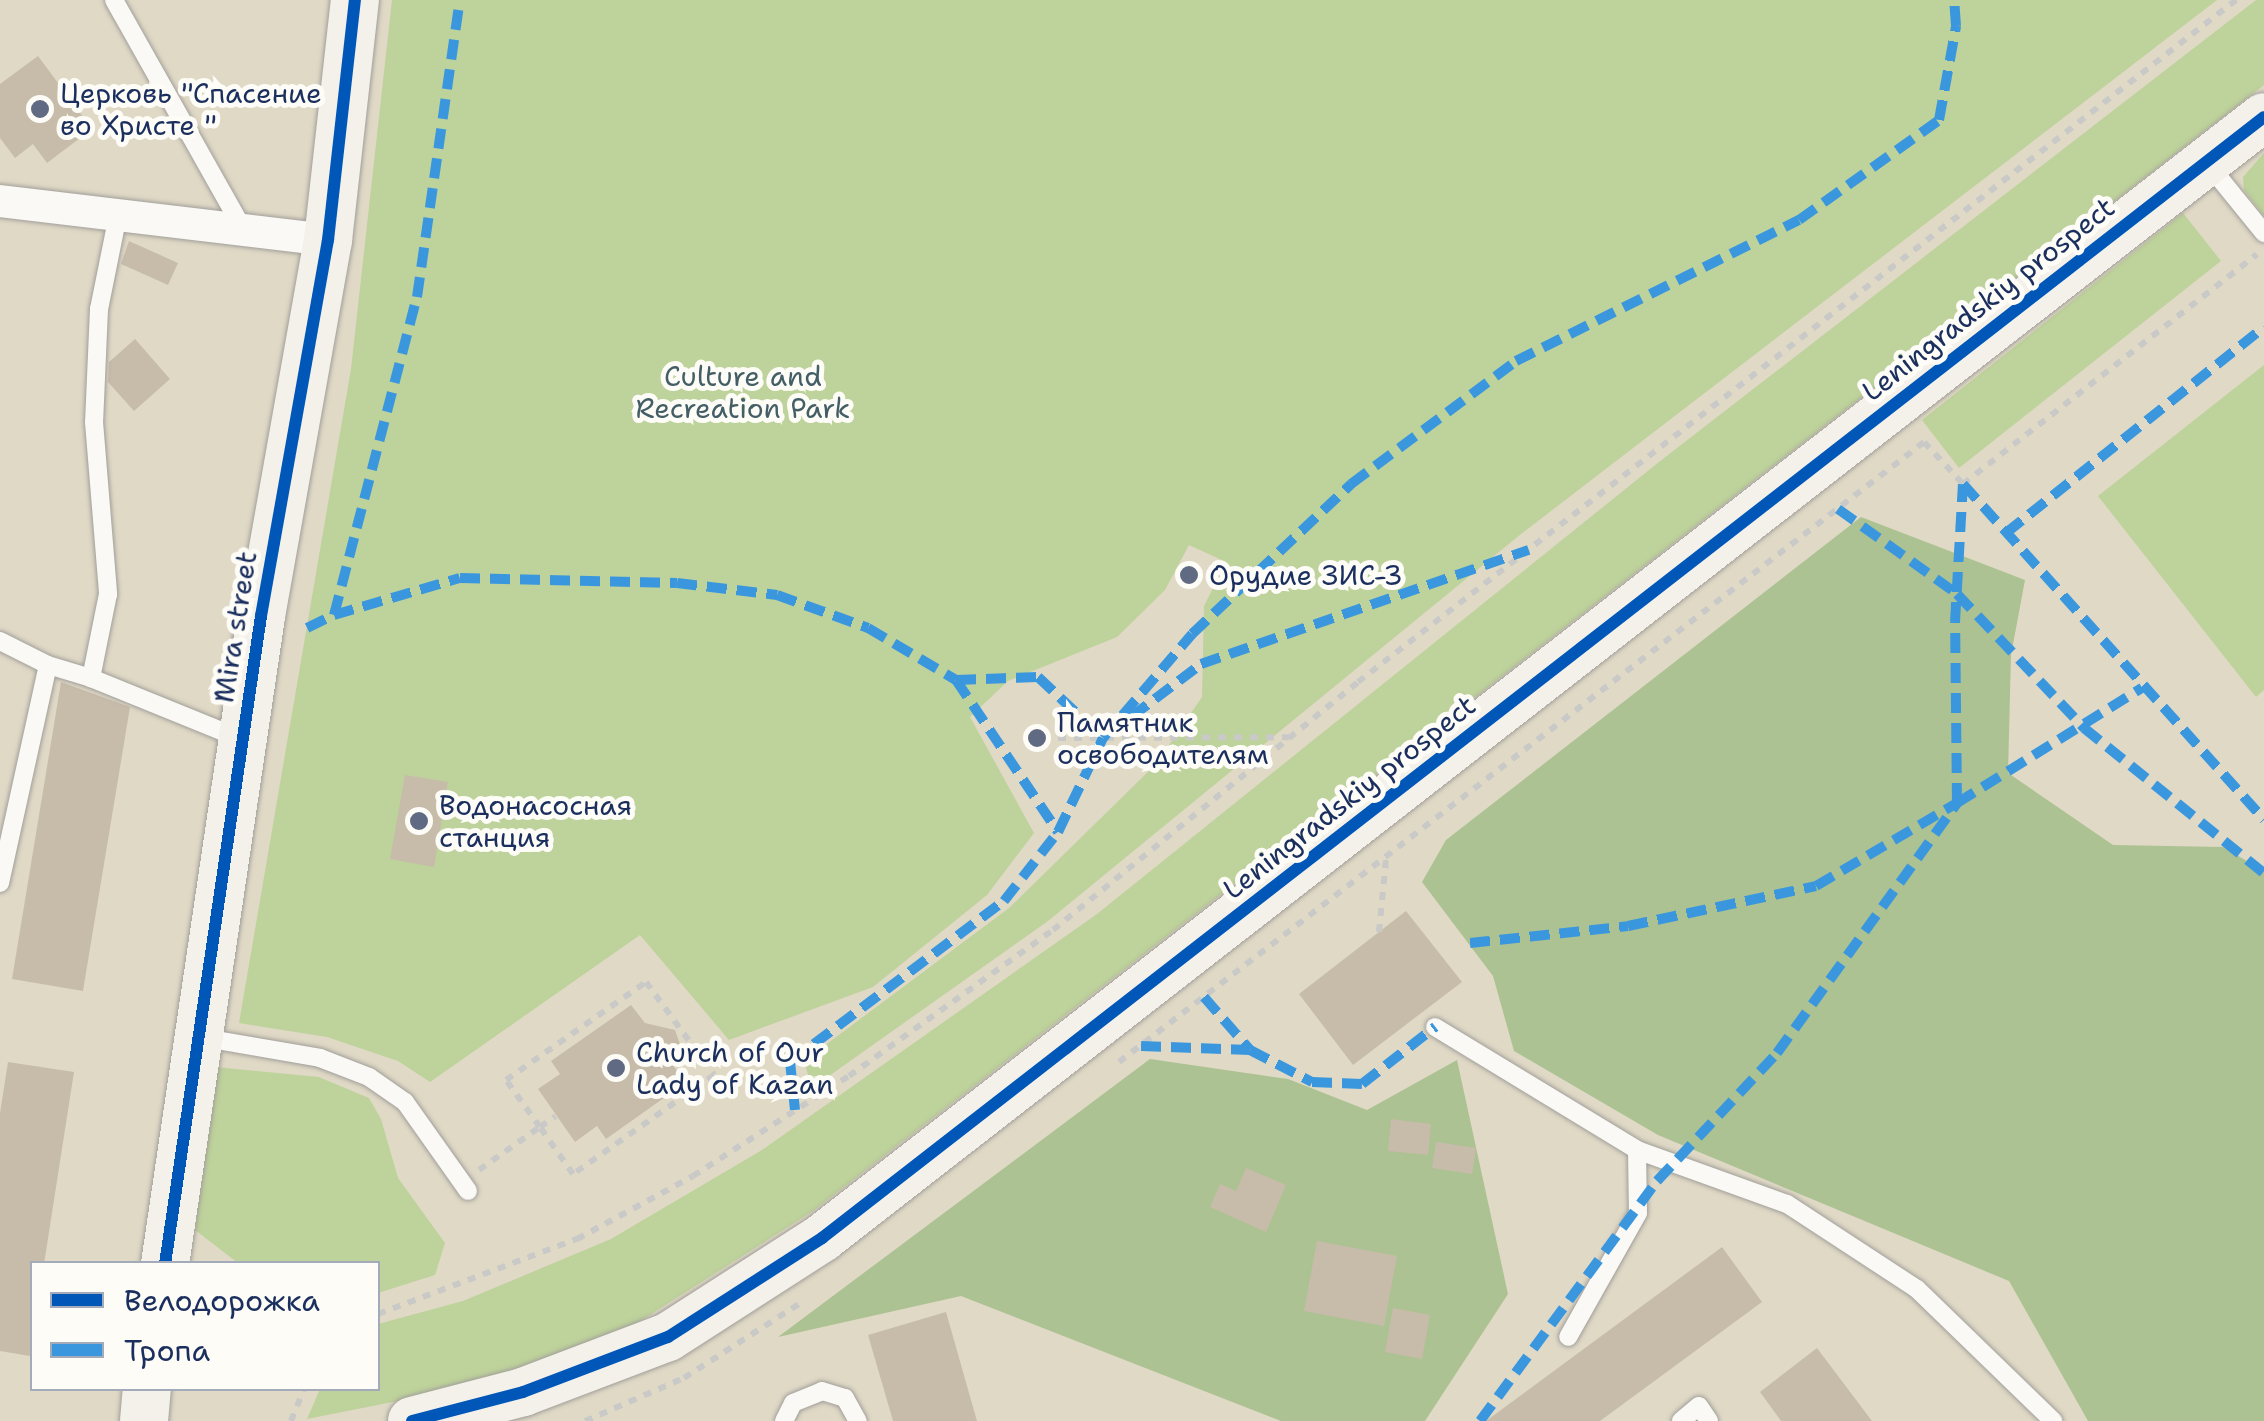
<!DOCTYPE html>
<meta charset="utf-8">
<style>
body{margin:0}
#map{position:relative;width:2264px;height:1421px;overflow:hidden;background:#e0d9c6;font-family:"Shantell Sans",sans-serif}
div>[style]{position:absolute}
.green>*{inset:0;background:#bed29b}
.forest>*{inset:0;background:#acc292}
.building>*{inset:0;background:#c7bcaa}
.path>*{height:6px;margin-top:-3px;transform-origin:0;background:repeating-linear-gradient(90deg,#c9c9c8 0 8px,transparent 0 16px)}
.roads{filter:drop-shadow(0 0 2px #a19f9a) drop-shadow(0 0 2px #a19f9a)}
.lane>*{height:18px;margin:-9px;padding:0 9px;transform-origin:9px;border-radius:9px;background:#faf9f6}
.street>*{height:32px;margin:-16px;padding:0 16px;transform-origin:16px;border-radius:16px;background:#faf9f6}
.secondary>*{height:48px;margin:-24px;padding:0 24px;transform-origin:24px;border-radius:24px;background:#f4f1eb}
.quiet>*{height:10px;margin-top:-5px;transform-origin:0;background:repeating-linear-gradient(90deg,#3a97de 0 20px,transparent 0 30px)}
.cycleway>*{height:12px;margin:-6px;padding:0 6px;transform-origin:6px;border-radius:6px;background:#0057b8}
.dots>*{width:28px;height:28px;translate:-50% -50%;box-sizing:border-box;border:5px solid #fdfcf7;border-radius:50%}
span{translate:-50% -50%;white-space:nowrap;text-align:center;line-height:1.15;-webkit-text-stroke:10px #fdfcf7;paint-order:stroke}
.poi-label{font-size:28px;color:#1b2f5e}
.left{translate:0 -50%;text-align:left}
.street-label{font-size:28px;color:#1b2f5e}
.park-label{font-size:28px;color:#445e66}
.legend{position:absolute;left:30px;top:1261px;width:350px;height:130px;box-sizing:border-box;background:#fdfcf7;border:2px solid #a3aaba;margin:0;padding:12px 18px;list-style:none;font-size:30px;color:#1b2f5e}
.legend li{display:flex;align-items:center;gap:20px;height:50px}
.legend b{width:50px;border:2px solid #a3aaba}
</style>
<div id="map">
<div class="green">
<i style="clip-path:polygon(392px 0,2217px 0,1521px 534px,1048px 921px,812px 1088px,804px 1061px,1009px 908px,1156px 764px,1202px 697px,1204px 606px,1226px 562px,1189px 545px,1165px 590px,1117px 637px,1008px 681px,970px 717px,1034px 833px,987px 895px,873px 987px,729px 1040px,640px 935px,430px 1082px,398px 1061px,327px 1037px,239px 1023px,351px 369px)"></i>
<i style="clip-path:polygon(2256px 0,2264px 0,2264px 85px,813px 1211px,612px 1339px,468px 1387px,307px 1419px,320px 1389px,378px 1388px,378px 1324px,463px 1301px,611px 1239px,762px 1150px,1097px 914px,1659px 462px)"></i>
<i style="clip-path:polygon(2264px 153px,2264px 216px,2244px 190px,2243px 177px)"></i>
<i style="clip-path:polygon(2183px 213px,2221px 261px,1959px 468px,1922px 420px)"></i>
<i style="clip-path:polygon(2264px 365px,2264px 690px,2256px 697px,2098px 496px)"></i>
<i style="clip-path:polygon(216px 1067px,319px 1077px,369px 1098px,381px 1119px,398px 1178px,445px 1243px,435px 1275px,378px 1293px,378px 1264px,238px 1263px,195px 1230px)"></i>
</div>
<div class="forest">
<i style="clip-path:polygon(1861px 517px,2025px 580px,2011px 655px,2008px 773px,2113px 845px,2223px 847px,2264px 871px,2264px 1421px,2088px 1421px,2009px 1281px,1658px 1135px,1514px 1051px,1493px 976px,1422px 882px,1446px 840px)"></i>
<i style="clip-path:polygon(1150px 1059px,1288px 1079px,1367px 1110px,1457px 1060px,1508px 1294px,1425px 1421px,1281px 1421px,961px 1296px,778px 1337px)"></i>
</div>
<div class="building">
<i style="clip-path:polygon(38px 56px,92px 129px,47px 163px,33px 144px,15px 158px,0 138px,0 84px)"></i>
<i style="clip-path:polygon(129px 241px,178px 263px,168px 285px,121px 264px)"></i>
<i style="clip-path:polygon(135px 339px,170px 379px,134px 411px,108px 382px,109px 362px)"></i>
<i style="clip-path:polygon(61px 682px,130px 707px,83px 991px,12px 979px)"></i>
<i style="clip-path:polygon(405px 775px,448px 782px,434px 867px,390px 859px)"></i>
<i style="clip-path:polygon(1406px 911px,1462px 982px,1353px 1065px,1299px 994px)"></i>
<i style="clip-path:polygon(631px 1005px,645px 1023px,675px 1030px,680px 1044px,673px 1065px,685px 1083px,606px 1139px,597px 1126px,575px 1142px,538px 1089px,560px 1074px,551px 1061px)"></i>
<i style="clip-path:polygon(8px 1062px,74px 1072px,44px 1264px,32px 1264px,30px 1356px,0 1351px,0 1113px)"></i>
<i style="clip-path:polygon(1391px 1119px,1431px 1124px,1428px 1155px,1388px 1151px)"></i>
<i style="clip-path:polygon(1436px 1142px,1476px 1148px,1472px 1174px,1432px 1168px)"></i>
<i style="clip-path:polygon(1246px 1168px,1286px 1185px,1266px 1232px,1210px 1207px,1220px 1184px,1236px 1191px)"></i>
<i style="clip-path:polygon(1317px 1241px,1397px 1256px,1384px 1326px,1304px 1311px)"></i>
<i style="clip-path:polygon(1722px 1247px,1762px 1302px,1600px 1421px,1486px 1421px)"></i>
<i style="clip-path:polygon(1393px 1308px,1430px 1315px,1422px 1359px,1385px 1352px)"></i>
<i style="clip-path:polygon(946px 1312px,977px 1421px,893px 1421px,868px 1335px)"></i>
<i style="clip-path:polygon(1817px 1348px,1872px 1421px,1781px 1421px,1760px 1392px)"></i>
</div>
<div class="path">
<i style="left:1058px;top:738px;width:231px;rotate:-0.2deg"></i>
<i style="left:1379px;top:932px;width:73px;rotate:-84.5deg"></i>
<i style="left:1119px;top:1062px;width:1016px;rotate:-37.6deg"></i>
<i style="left:1924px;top:442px;width:57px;rotate:47.1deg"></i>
<i style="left:1963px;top:484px;width:373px;rotate:-38deg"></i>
<i style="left:479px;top:1170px;width:75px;rotate:-35.2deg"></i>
<i style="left:540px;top:1127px;width:58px;rotate:-125.9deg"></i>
<i style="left:506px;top:1080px;width:171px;rotate:-35deg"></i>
<i style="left:646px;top:982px;width:115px;rotate:53.8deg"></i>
<i style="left:714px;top:1075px;width:172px;rotate:144.9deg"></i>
<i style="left:573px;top:1174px;width:57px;rotate:-125.1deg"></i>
<i style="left:540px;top:1127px;width:19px;rotate:-35deg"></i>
<i style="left:378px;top:1314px;width:213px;rotate:-20.7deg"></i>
<i style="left:577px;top:1239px;width:132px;rotate:-28.5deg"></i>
<i style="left:693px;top:1176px;width:185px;rotate:-32.7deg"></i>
<i style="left:849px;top:1076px;width:251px;rotate:-35.6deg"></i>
<i style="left:1053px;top:930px;width:393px;rotate:-39.1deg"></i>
<i style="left:1358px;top:682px;width:1112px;rotate:-37.84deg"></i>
<i style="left:291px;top:1421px;width:35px;rotate:-68deg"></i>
<i style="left:585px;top:1421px;width:108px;rotate:-23.5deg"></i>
<i style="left:684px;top:1378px;width:140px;rotate:-32.8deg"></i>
</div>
<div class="roads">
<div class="lane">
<i style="left:114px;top:0;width:263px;rotate:60.6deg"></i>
<i style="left:2208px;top:164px;width:89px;rotate:50.9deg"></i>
<i style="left:118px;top:215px;width:96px;rotate:101.4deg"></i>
<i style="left:99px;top:309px;width:113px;rotate:92.5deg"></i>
<i style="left:94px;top:422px;width:173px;rotate:85.3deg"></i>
<i style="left:108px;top:594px;width:86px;rotate:101.4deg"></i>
<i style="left:91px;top:678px;width:162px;rotate:22.1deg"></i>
<i style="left:0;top:641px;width:54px;rotate:26.6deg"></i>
<i style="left:0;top:883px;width:223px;rotate:-77.6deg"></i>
<i style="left:48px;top:665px;width:45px;rotate:16.8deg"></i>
<i style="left:1435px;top:1027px;width:237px;rotate:31.3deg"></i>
<i style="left:1637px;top:1150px;width:63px;rotate:89.1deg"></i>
<i style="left:1638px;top:1213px;width:142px;rotate:119.4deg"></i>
<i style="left:199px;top:1037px;width:123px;rotate:9.8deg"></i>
<i style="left:320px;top:1058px;width:53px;rotate:21.2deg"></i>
<i style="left:369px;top:1077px;width:44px;rotate:34.8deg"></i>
<i style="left:405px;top:1102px;width:109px;rotate:54.7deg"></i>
<i style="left:1637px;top:1150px;width:159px;rotate:19.8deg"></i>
<i style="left:1787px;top:1204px;width:155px;rotate:33.2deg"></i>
<i style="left:1917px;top:1289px;width:190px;rotate:44.1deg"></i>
<i style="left:784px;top:1421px;width:20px;rotate:-63deg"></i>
<i style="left:793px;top:1403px;width:31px;rotate:-22deg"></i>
<i style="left:822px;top:1391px;width:24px;rotate:17deg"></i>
<i style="left:845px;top:1398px;width:26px;rotate:61deg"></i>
<i style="left:1681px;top:1421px;width:23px;rotate:-40deg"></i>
<i style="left:1699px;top:1406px;width:18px;rotate:56deg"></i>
</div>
<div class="street">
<i style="left:0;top:201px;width:330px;rotate:6.8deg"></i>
</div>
<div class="secondary">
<i style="left:165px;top:1264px;width:655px;rotate:-81.57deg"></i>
<i style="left:261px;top:616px;width:382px;rotate:-79.9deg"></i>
<i style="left:328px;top:240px;width:242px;rotate:-83.6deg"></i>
<i style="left:144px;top:1421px;width:33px;rotate:-85deg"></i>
<i style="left:412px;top:1421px;width:115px;rotate:-14.6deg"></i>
<i style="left:523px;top:1392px;width:155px;rotate:-20.8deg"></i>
<i style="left:668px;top:1337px;width:183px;rotate:-32.7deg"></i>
<i style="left:822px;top:1238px;width:1826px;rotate:-37.86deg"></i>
</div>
</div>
<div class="quiet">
<i style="left:1963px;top:484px;width:451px;rotate:48.1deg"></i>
<i style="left:1838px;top:509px;width:146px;rotate:35.5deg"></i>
<i style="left:1957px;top:594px;width:185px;rotate:46.5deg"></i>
<i style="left:2084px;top:728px;width:231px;rotate:38.9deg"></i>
<i style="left:2006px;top:533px;width:330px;rotate:-38.6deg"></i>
<i style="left:334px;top:615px;width:131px;rotate:-16.4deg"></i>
<i style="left:460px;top:578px;width:217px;rotate:1.3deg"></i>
<i style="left:677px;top:583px;width:101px;rotate:6.8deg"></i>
<i style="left:777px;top:595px;width:97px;rotate:19.9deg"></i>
<i style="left:868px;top:628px;width:102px;rotate:30.6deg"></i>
<i style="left:956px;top:680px;width:183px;rotate:56.1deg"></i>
<i style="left:1058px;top:832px;width:104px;rotate:-64.4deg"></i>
<i style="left:1103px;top:738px;width:137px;rotate:-49.4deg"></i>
<i style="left:1192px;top:634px;width:219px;rotate:-43.3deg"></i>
<i style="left:1351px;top:484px;width:206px;rotate:-36.7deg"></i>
<i style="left:1516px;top:361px;width:316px;rotate:-26.5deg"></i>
<i style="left:1799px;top:220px;width:172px;rotate:-35.5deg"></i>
<i style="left:1939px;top:120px;width:96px;rotate:-79.7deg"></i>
<i style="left:1956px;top:26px;width:26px;rotate:-94deg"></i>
<i style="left:307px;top:628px;width:30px;rotate:-26deg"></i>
<i style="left:334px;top:615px;width:329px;rotate:-75.4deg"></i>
<i style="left:417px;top:297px;width:300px;rotate:-81.8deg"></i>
<i style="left:956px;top:680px;width:82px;rotate:-2.1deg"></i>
<i style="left:1038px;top:677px;width:89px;rotate:43.2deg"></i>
<i style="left:1131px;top:717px;width:88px;rotate:-37.1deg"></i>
<i style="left:1201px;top:664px;width:347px;rotate:-19.2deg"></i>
<i style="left:1470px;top:943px;width:159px;rotate:-6.1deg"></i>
<i style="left:1628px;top:926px;width:192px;rotate:-12deg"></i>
<i style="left:1816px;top:886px;width:164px;rotate:-30.5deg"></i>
<i style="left:1957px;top:803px;width:181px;rotate:-90.6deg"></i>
<i style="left:1955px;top:622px;width:138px;rotate:-86.7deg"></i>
<i style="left:1204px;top:997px;width:70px;rotate:49deg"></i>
<i style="left:1250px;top:1050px;width:70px;rotate:27.3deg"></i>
<i style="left:1312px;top:1082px;width:50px;rotate:2.3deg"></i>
<i style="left:1362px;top:1084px;width:93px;rotate:-38deg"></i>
<i style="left:1141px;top:1046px;width:109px;rotate:2.1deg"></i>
<i style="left:795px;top:1110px;width:48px;rotate:-95.9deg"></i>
<i style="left:790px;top:1062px;width:268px;rotate:-37deg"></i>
<i style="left:1004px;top:901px;width:88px;rotate:-52deg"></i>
<i style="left:1480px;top:1421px;width:298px;rotate:-53.6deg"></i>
<i style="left:1657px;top:1181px;width:175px;rotate:-46.8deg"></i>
<i style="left:1777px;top:1053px;width:308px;rotate:-54.2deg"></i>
<i style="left:1957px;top:803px;width:218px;rotate:-31.9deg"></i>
</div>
<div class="cycleway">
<i style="left:165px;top:1264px;width:655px;rotate:-81.57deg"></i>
<i style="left:261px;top:616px;width:382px;rotate:-79.9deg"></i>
<i style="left:328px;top:240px;width:242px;rotate:-83.6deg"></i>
<i style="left:412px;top:1421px;width:115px;rotate:-14.6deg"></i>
<i style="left:523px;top:1392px;width:155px;rotate:-20.8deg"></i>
<i style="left:668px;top:1337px;width:183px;rotate:-32.7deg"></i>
<i style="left:822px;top:1238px;width:1826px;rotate:-37.86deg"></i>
</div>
<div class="dots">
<i style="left:40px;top:109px;background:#606a82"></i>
<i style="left:1189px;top:575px;background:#606a82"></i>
<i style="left:1037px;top:738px;background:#606a82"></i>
<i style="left:419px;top:821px;background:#606a82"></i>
<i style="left:616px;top:1068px;background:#606a82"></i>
</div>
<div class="poi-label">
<span class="left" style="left:60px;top:109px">Церковь "Спасение<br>во Христе "</span>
<span class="left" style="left:1209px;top:575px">Орудие ЗИС-3</span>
<span class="left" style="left:1057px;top:738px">Памятник<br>освободителям</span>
<span class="left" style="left:439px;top:821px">Водонасосная<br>станция</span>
<span class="left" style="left:636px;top:1068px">Church of Our<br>Lady of Kazan</span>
</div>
<div class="street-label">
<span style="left:1988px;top:299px;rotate:-38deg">Leningradskiy prospect</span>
<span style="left:235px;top:627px;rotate:-81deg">Mira street</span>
<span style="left:1349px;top:797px;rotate:-38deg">Leningradskiy prospect</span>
</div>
<div class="park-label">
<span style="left:743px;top:392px">Culture and<br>Recreation Park</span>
</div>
<ul class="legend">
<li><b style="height:12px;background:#0057b8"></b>Велодорожка</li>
<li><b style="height:12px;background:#3a97de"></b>Тропа</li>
</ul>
</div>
